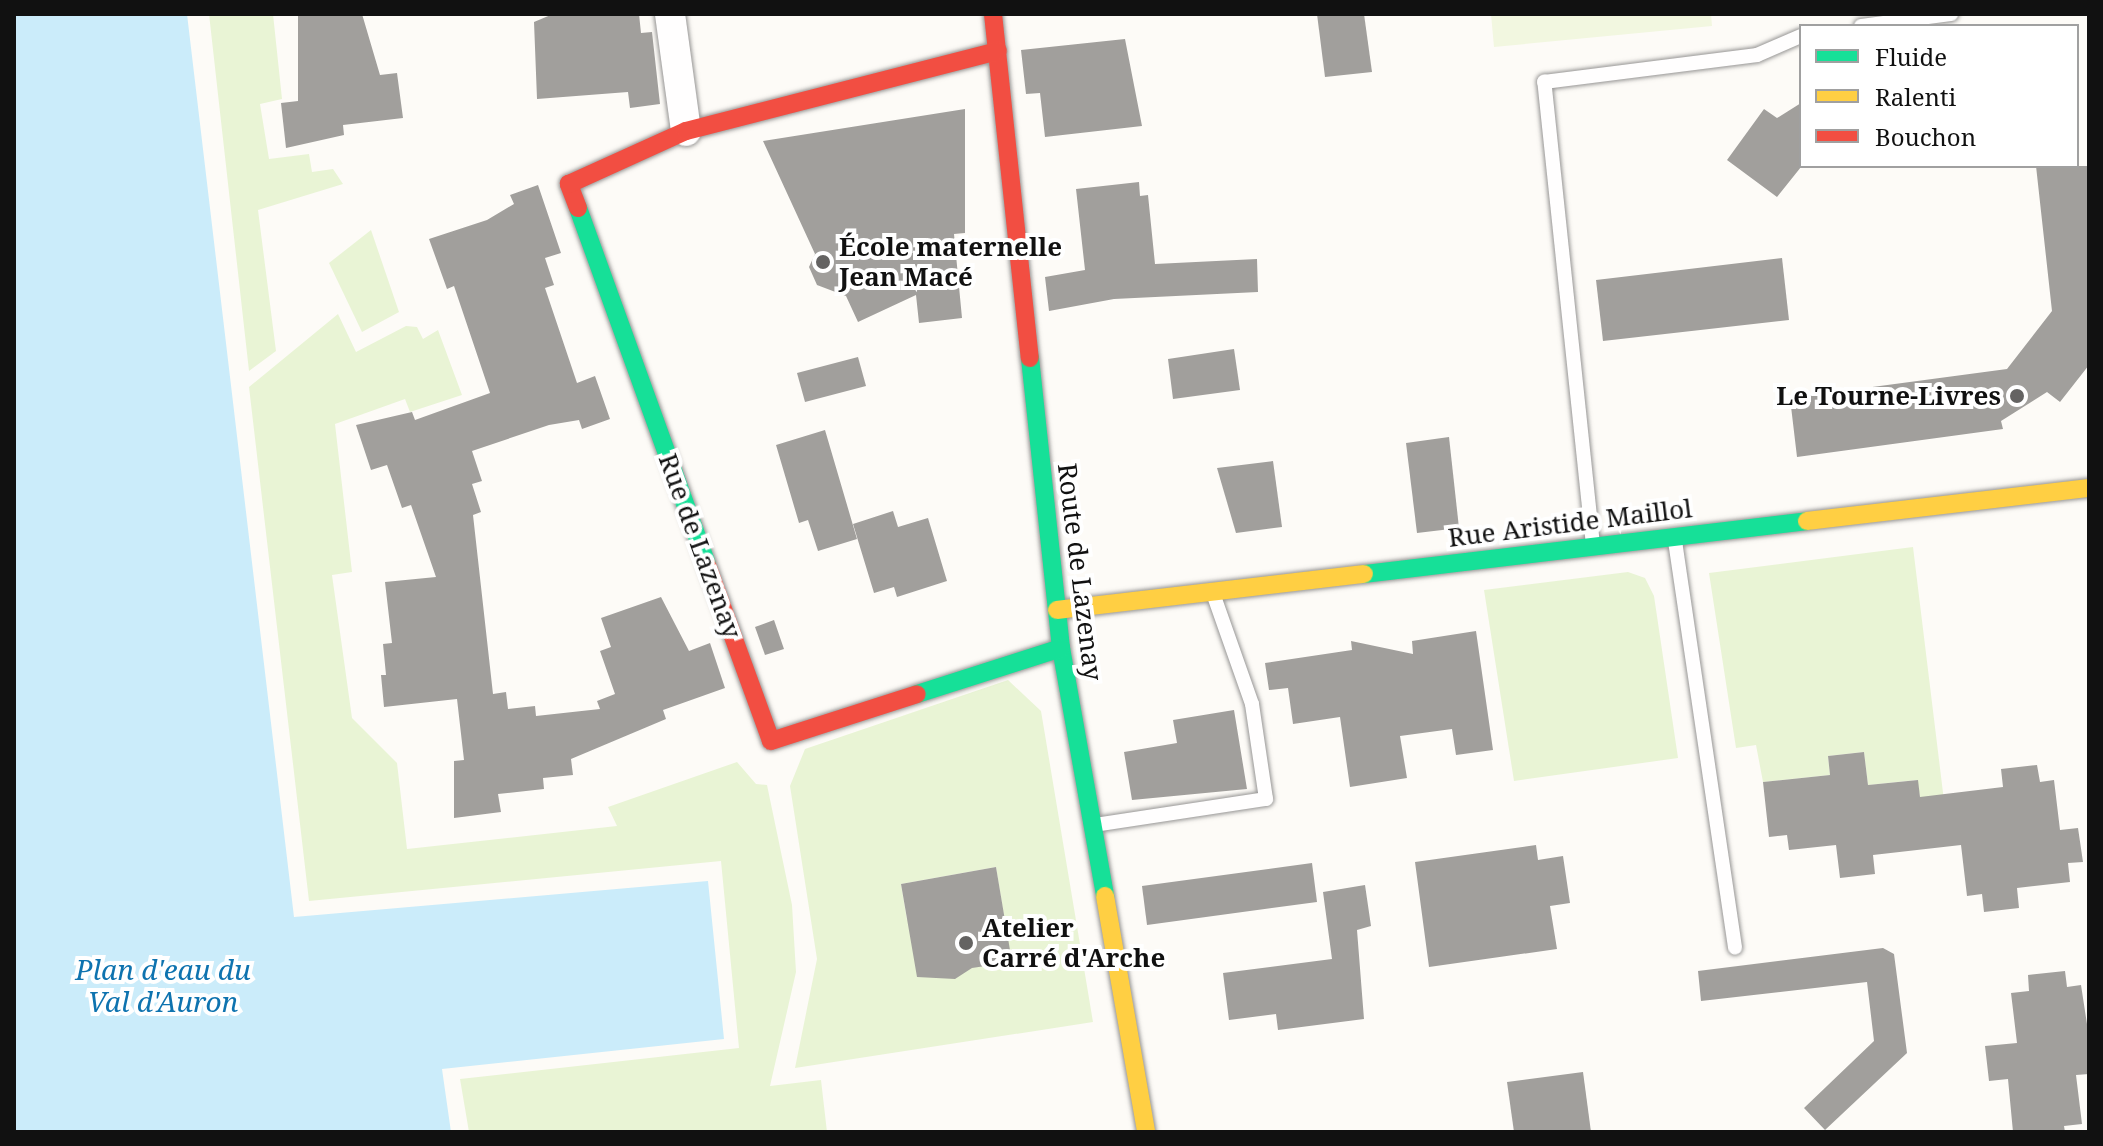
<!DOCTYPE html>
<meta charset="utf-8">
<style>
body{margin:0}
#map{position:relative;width:2103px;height:1146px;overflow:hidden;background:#fdfbf7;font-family:"Noto Serif",serif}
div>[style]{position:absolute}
.green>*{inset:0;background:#e9f4d5}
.pitch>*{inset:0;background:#f2f7e0}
.water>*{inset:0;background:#cbecfa}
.building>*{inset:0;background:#a19f9c}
.roads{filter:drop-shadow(0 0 2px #979695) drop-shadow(0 0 2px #979695)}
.lane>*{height:14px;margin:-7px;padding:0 7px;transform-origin:7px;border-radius:7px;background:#fffefe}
.street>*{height:30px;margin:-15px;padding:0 15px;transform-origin:15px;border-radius:15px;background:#fffefe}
.fast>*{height:18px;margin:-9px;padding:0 9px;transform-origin:9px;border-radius:9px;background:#16e098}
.slow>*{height:18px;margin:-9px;padding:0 9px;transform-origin:9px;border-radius:9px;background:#ffcf43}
.jam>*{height:18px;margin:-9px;padding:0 9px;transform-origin:9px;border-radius:9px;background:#f24e42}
.dots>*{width:22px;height:22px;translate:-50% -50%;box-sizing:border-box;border:4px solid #fff;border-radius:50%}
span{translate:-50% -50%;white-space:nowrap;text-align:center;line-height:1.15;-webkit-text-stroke:8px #fff;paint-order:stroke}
.poi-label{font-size:26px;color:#111;font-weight:700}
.left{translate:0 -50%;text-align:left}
.right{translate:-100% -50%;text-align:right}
.street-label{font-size:26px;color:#111}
.water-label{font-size:28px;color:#0e73af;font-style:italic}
.frame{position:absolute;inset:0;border:16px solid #111;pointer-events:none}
.legend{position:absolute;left:1799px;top:24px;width:280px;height:144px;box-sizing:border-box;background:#fff;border:2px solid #a0a0a0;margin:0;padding:10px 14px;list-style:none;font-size:24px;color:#111}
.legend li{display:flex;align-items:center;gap:16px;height:40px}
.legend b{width:40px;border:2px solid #a0a0a0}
</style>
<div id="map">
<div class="green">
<i style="clip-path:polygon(209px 14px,273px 14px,282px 99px,260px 104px,269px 159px,309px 154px,312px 172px,333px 169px,343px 184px,258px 210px,276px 351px,249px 371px)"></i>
<i style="clip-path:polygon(371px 230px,399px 312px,362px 332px,329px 263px)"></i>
<i style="clip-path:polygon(338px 314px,356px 352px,406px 326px,417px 327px,423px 339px,438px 330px,462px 395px,410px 412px,405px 399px,335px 424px,352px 572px,332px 575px,352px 718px,397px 763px,407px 849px,617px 826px,608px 807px,737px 762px,756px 784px,767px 785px,792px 905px,796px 972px,770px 1086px,821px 1080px,827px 1132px,469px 1132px,460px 1079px,739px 1048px,721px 861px,309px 901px,249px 387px)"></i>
<i style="clip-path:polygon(1913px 547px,1945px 809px,1920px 797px,1917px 780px,1868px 785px,1864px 752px,1828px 756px,1830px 775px,1763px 782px,1756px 745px,1736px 748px,1709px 573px)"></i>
<i style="clip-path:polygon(1628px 572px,1645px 578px,1654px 596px,1678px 758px,1514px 781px,1484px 590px)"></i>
<i style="clip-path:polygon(evenodd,1008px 680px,1041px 711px,1093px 1022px,795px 1068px,817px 959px,790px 786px,805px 749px,1008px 680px,996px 867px,1006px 929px,948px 972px,918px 977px,914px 920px,907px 920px,901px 884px,996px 867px)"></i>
</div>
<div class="pitch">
<i style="clip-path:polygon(1491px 14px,1711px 14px,1712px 26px,1494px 47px)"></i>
</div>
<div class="water">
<i style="clip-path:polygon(14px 14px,187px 14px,294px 917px,708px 881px,724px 1039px,442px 1069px,451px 1132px,14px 1132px)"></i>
</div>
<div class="building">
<i style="clip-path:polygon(298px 14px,362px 14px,380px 75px,397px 73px,403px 118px,343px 125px,344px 135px,286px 148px,281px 103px,298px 101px)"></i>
<i style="clip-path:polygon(553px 14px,639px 14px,641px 33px,652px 32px,660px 104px,630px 108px,628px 92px,537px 99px,534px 22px)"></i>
<i style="clip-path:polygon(1317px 14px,1364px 14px,1372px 72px,1325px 77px)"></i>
<i style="clip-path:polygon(1125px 39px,1142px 126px,1045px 137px,1040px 93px,1026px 94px,1021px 50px)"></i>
<i style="clip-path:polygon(1801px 103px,1801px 167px,1777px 197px,1727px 160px,1764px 109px,1777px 118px)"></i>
<i style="clip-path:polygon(965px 109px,965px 233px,954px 234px,962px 318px,919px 323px,916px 295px,858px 322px,846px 296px,817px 285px,809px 267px,815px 254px,763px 141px)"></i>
<i style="clip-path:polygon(2036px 166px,2089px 166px,2089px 365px,2060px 402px,2047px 392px,2001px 421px,2003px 429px,1797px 457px,1790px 398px,2007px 369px,2052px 311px)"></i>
<i style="clip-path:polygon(1139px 182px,1140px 196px,1148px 195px,1155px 264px,1257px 259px,1258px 292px,1114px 299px,1049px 311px,1045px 277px,1085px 270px,1076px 189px)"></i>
<i style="clip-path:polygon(538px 185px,561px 253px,545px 258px,554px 285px,545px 288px,577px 383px,595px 376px,610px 419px,582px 429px,579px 420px,549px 425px,472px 451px,482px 481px,472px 484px,481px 512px,473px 515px,493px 694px,506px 692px,508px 709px,535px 706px,536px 716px,600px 709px,597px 701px,615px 694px,600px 651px,611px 647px,601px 618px,661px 597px,689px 651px,710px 643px,725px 688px,663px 710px,666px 719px,571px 759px,573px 775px,543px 778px,544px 789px,498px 794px,501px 812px,454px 818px,454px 761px,464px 760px,457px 699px,384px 707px,381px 675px,386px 675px,383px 644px,392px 643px,385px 582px,436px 577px,411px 505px,402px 508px,387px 465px,371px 470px,356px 425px,412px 412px,415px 420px,490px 393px,454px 286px,447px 289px,429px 239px,487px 220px,514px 204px,510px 195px)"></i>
<i style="clip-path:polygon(1782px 258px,1789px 320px,1603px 341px,1596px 280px)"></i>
<i style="clip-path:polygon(1234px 349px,1240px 390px,1173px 399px,1168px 359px)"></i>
<i style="clip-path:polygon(858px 357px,866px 386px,805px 402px,797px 373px)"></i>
<i style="clip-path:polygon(825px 430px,857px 539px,818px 551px,808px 520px,799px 523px,776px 445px)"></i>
<i style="clip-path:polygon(1449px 437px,1459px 528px,1417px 533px,1406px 443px)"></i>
<i style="clip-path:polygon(1273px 461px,1282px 527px,1236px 533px,1217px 468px)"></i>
<i style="clip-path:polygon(893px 511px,898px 527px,928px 518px,947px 581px,897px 597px,894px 587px,874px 593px,853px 524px)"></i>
<i style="clip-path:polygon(774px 620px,784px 649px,765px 655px,755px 627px)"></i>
<i style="clip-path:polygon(1476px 631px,1493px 750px,1456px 755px,1452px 729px,1400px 736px,1407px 778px,1350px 787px,1340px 717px,1293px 724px,1288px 688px,1269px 690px,1265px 663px,1352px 650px,1351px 641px,1413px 654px,1412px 641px)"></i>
<i style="clip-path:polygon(1234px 710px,1247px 789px,1132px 800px,1124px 752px,1177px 743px,1173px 720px)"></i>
<i style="clip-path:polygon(1864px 752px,1868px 785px,1918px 780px,1920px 797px,2003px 787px,2001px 769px,2037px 765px,2040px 782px,2054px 780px,2060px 830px,2078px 828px,2083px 862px,2068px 863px,2070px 882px,2017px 888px,2019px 908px,1984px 912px,1982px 894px,1967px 896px,1961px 845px,1873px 855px,1875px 874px,1840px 878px,1836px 845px,1789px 850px,1787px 835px,1769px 837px,1763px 782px,1830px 775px,1828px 756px)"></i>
<i style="clip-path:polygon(1536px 845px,1538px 860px,1563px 856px,1570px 903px,1550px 906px,1557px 949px,1429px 967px,1415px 862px)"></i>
<i style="clip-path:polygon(1312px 863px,1317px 902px,1147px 925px,1142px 886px)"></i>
<i style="clip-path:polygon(996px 867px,1012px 962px,972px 968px,955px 979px,917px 977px,901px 884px)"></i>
<i style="clip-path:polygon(1365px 885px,1371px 926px,1357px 930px,1364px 1019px,1278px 1030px,1276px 1014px,1229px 1020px,1223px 973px,1332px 959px,1323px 892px)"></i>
<i style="clip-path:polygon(1883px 948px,1894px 954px,1907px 1053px,1825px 1130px,1804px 1108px,1874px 1041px,1867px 982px,1701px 1001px,1698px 971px)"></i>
<i style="clip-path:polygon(2065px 971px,2067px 987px,2081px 985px,2089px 1037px,2089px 1074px,2076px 1075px,2082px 1124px,2064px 1126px,2065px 1132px,2013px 1132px,2008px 1079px,1989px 1081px,1985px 1046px,2017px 1043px,2011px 993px,2029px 991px,2028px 975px)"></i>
<i style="clip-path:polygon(1583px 1072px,1591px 1132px,1514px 1132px,1507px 1082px)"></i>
</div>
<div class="roads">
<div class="lane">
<i style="left:1861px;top:26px;width:91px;rotate:-7.6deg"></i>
<i style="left:1675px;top:541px;width:411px;rotate:81.6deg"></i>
<i style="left:1593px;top:545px;width:466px;rotate:-96deg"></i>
<i style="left:1544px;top:82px;width:215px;rotate:-7.2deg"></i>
<i style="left:1757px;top:55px;width:48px;rotate:-23.4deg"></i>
<i style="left:1094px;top:825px;width:174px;rotate:-8.6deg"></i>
<i style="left:1266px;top:799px;width:96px;rotate:-98.4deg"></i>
<i style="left:1252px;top:704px;width:114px;rotate:-109.4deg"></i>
</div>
<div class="street">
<i style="left:670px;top:14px;width:118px;rotate:82.2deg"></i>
</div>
<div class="fast">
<i style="left:578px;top:208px;width:380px;rotate:70.1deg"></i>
<i style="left:1030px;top:358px;width:292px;rotate:83.9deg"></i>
<i style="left:1061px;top:648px;width:252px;rotate:79.9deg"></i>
<i style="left:1364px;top:574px;width:446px;rotate:-6.8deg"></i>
<i style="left:917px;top:694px;width:151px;rotate:-17.7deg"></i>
</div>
<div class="slow">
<i style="left:1807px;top:521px;width:284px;rotate:-6.7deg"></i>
<i style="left:1057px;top:610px;width:309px;rotate:-6.7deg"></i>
<i style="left:1105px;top:896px;width:240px;rotate:80.1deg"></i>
</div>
<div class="jam">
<i style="left:993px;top:14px;width:346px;rotate:83.9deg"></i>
<i style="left:578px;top:208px;width:26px;rotate:-111deg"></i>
<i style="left:569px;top:184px;width:128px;rotate:-24.4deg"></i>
<i style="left:686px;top:131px;width:322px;rotate:-14.4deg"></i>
<i style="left:707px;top:565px;width:187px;rotate:70deg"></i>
<i style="left:771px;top:741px;width:153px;rotate:-17.8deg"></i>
</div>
</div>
<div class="dots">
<i style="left:823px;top:262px;background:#646362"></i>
<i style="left:2017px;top:396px;background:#646362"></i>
<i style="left:966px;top:943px;background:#646362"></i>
</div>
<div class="poi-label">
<span class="left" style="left:839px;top:262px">École maternelle<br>Jean Macé</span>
<span class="right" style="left:2001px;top:396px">Le Tourne-Livres</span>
<span class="left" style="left:982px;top:943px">Atelier<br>Carré d'Arche</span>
</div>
<div class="street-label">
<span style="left:1570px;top:523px;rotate:-7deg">Rue Aristide Maillol</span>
<span style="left:700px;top:546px;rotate:70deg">Rue de Lazenay</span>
<span style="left:1080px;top:572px;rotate:83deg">Route de Lazenay</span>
</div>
<div class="water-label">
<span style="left:163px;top:985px">Plan d'eau du<br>Val d'Auron</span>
</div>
<div class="frame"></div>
<ul class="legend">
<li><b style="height:10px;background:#16e098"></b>Fluide</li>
<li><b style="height:10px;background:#ffcf43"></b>Ralenti</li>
<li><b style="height:10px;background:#f24e42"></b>Bouchon</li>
</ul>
</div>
